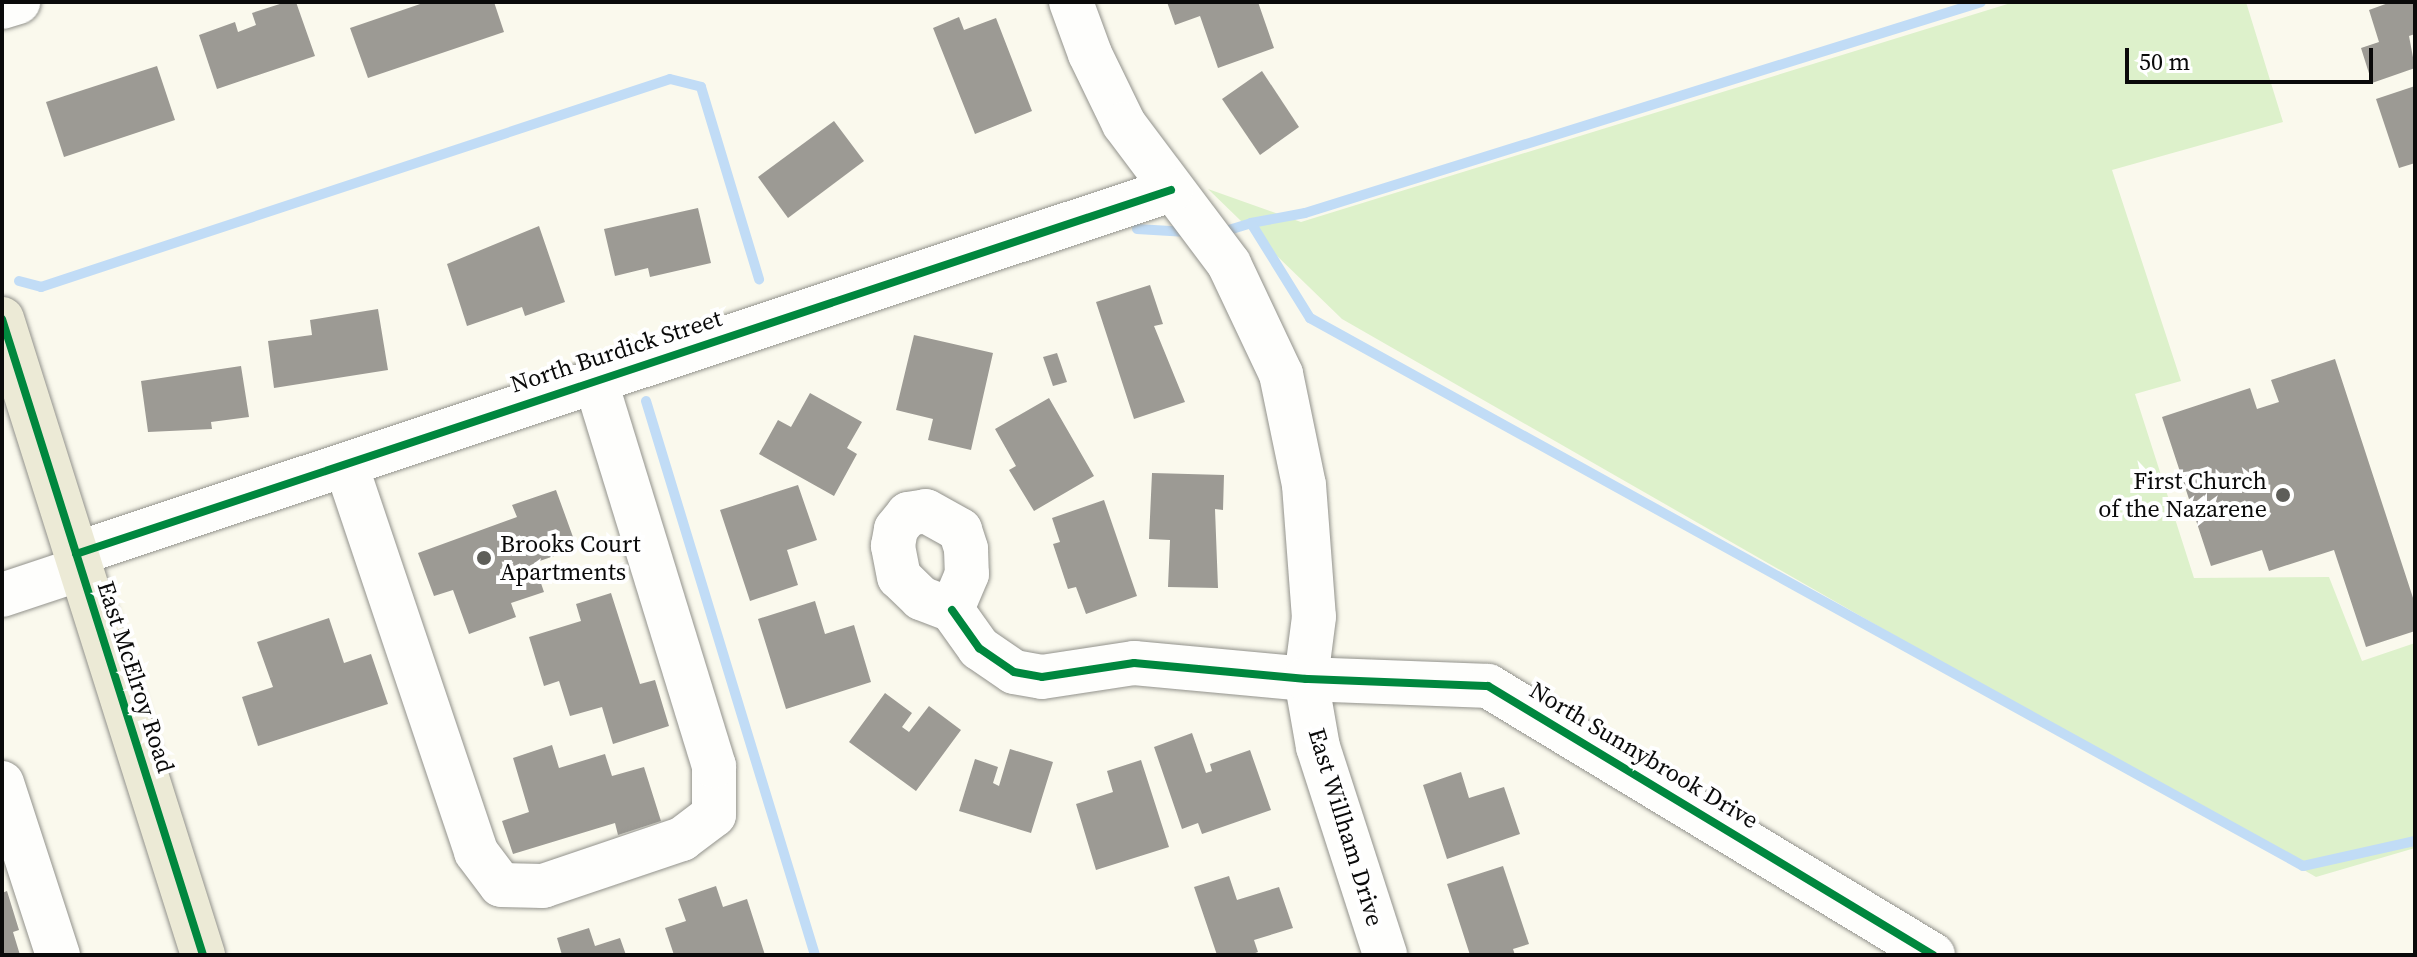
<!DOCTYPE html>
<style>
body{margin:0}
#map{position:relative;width:2417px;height:957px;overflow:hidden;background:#faf9ed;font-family:"Source Serif 4",serif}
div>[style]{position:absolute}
.green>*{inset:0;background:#ddf1cb}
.stream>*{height:10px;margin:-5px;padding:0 5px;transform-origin:5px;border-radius:5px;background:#c1dcf6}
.building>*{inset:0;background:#9c9a94}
.roads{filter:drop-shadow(0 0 2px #92928c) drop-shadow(0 0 2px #92928c)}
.minor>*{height:44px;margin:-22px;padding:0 22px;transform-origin:22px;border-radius:22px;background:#fefefc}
.major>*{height:44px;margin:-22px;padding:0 22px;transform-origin:22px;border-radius:22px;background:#ecead6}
.cycleway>*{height:8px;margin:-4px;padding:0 4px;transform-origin:4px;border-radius:4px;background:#00873e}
.dots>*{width:22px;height:22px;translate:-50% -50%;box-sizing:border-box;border:4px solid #fff;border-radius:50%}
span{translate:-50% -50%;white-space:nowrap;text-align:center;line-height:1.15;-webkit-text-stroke:8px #fff;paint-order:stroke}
.street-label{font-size:24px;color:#0a0a0a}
.poi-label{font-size:24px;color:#0a0a0a}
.right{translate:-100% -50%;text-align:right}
.left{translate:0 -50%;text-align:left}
.frame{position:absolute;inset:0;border:4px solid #0a0a0a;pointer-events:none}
.scale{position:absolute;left:2125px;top:48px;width:248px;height:36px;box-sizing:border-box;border:4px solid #0a0a0a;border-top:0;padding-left:10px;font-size:24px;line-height:28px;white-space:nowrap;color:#0a0a0a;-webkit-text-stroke:6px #fff;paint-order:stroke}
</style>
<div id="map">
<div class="green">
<i style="clip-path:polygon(2014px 2px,2246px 2px,2283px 122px,2112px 170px,2181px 381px,2135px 394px,2194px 578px,2329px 577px,2362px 661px,2415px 643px,2415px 848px,2316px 877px,1342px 319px,1208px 189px,1301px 222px)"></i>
</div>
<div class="stream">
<i style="left:1251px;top:223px;width:55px;rotate:-10.5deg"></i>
<i style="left:1305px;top:213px;width:708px;rotate:-17.33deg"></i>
<i style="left:1137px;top:229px;width:50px;rotate:3.4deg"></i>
<i style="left:1219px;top:233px;width:34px;rotate:-17deg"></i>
<i style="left:1251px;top:223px;width:112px;rotate:58.2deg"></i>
<i style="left:1310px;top:318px;width:1134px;rotate:28.89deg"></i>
<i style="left:2303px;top:866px;width:115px;rotate:-12.6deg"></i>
<i style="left:19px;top:281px;width:23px;rotate:15deg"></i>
<i style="left:41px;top:287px;width:662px;rotate:-18.3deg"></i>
<i style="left:670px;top:79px;width:32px;rotate:14deg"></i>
<i style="left:701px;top:87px;width:201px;rotate:73.2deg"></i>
<i style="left:646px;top:401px;width:579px;rotate:73.04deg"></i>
</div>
<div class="building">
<i style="clip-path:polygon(286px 2px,296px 2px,315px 56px,217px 89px,199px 35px,235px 22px,238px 32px,256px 25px,252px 13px)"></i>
<i style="clip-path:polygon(426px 2px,494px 2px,504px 32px,368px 78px,350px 28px)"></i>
<i style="clip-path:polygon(1167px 2px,1258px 2px,1274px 48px,1218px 68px,1200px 16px,1175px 25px)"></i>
<i style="clip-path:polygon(2391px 2px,2415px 2px,2415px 34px,2409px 36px,2415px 68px,2372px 83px,2361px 48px,2379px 42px,2369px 10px)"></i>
<i style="clip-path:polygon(959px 17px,964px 30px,996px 18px,1032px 111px,975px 134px,933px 28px)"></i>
<i style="clip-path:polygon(157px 66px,175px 120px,64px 157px,46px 102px)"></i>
<i style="clip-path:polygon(1262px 71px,1299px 127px,1260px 155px,1222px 99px)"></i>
<i style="clip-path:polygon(2415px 86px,2415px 163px,2399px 168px,2376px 99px)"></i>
<i style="clip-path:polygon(834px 121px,864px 161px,788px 218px,758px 177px)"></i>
<i style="clip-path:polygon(698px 208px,711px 263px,650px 277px,648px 268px,615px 276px,604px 229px)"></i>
<i style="clip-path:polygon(539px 226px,565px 302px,525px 316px,522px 307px,467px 326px,447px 264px)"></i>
<i style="clip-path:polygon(1150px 285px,1163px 324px,1154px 326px,1185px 402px,1134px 419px,1096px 302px)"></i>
<i style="clip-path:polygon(378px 309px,388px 370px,274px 388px,268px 341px,312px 335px,310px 320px)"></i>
<i style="clip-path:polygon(914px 335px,993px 353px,971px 450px,928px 440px,933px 419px,896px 410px)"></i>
<i style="clip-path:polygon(1057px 353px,1067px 382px,1053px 386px,1043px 357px)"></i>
<i style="clip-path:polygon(2335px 359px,2415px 604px,2415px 631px,2366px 647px,2334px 550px,2269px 571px,2262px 550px,2211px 566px,2162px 417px,2250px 388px,2257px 409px,2279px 402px,2271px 380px)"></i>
<i style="clip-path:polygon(241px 366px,249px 417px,211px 422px,212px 429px,148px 432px,141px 381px)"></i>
<i style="clip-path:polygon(810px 393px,862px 422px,847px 448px,857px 454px,834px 496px,759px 454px,778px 420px,791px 427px)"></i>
<i style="clip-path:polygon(1049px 398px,1094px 476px,1034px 511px,1009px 470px,1016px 466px,995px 429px)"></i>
<i style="clip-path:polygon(1152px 473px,1224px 475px,1223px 510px,1215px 509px,1218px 588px,1168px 587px,1170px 540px,1149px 539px)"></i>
<i style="clip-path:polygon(798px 485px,817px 540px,787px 550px,798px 585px,750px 601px,720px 510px)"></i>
<i style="clip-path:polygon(556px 490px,577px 548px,534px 563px,544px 592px,511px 603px,516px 617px,469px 634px,453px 590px,434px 596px,418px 553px,517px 517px,512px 505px)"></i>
<i style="clip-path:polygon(1104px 500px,1137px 596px,1086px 614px,1076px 587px,1068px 589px,1053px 544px,1060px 542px,1052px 518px)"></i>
<i style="clip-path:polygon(611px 593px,640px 684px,655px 680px,669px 726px,613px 744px,602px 707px,570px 716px,559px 681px,544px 686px,529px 637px,581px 621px,576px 604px)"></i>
<i style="clip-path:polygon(815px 601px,825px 634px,854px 625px,871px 682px,786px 709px,758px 619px)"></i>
<i style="clip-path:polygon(329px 618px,344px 663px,371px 654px,388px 704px,258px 746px,242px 697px,273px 687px,257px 642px)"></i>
<i style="clip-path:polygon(885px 693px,912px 713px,902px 727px,909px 732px,929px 706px,961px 730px,916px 791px,849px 742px)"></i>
<i style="clip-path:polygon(1192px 733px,1206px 773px,1212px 771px,1210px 764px,1250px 750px,1271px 810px,1202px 834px,1198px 823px,1182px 829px,1154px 747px)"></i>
<i style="clip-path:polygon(552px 745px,559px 768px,605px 754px,612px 776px,644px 767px,661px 821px,618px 835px,615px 823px,513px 854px,502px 821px,529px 812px,513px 758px)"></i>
<i style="clip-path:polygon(1010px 749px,1053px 762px,1031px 833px,959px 811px,975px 759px,998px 767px,993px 783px,999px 786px)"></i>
<i style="clip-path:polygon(1141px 760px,1169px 847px,1096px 870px,1076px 804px,1113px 792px,1107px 771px)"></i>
<i style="clip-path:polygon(1461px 772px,1469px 798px,1504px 787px,1520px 834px,1447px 859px,1423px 785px)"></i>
<i style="clip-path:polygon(1503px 866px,1529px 944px,1513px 949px,1515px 955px,1470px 955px,1447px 884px)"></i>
<i style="clip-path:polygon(1229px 876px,1237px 900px,1279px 887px,1293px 928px,1254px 940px,1258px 952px,1250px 955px,1217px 955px,1194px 887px)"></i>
<i style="clip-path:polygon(716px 886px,723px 907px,747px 899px,765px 955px,674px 955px,665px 928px,686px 921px,678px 899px)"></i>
<i style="clip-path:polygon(7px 891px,19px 930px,13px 932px,20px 955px,2px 955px,2px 893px)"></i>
<i style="clip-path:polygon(589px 928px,595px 946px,620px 938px,626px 955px,562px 955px,557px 938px)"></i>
</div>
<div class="roads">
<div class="minor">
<i style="left:1071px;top:2px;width:55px;rotate:69.9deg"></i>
<i style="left:1090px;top:54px;width:78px;rotate:64.1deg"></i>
<i style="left:1124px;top:124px;width:175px;rotate:53.1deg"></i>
<i style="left:1229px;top:264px;width:122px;rotate:64.7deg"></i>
<i style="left:1281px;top:374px;width:113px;rotate:78.3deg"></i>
<i style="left:1304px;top:485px;width:132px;rotate:85.7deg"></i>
<i style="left:1314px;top:617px;width:63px;rotate:97.4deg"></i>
<i style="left:1306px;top:679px;width:69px;rotate:80deg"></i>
<i style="left:1318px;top:747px;width:219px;rotate:72.1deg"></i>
<i style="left:2px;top:7px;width:17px;rotate:-17deg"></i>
<i style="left:346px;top:465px;width:408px;rotate:71.4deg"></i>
<i style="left:476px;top:852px;width:41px;rotate:52.9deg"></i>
<i style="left:501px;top:885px;width:42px;rotate:1.4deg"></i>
<i style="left:543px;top:886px;width:147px;rotate:-18.7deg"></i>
<i style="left:682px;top:839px;width:40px;rotate:-37deg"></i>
<i style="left:714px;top:815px;width:49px;rotate:-90deg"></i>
<i style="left:714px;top:766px;width:406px;rotate:-107.1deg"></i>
<i style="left:926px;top:511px;width:39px;rotate:29deg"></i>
<i style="left:960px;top:530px;width:20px;rotate:72deg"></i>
<i style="left:966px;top:549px;width:25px;rotate:88deg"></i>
<i style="left:967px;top:574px;width:39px;rotate:113deg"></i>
<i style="left:952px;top:610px;width:33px;rotate:-159deg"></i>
<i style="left:921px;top:598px;width:30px;rotate:-136deg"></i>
<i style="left:899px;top:577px;width:32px;rotate:-101deg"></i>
<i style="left:893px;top:546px;width:17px;rotate:-80deg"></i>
<i style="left:896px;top:529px;width:19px;rotate:-51deg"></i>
<i style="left:908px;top:514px;width:18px;rotate:-9deg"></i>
<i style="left:76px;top:554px;width:1154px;rotate:-18.39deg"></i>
<i style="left:2px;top:595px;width:82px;rotate:-18.4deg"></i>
<i style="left:952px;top:610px;width:47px;rotate:54.6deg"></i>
<i style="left:979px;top:648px;width:42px;rotate:34.4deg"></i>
<i style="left:1014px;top:672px;width:28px;rotate:10deg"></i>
<i style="left:1042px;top:677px;width:93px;rotate:-8.7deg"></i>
<i style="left:1134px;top:663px;width:173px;rotate:5.3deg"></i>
<i style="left:1306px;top:679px;width:182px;rotate:2.2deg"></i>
<i style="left:1488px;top:686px;width:520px;rotate:31.15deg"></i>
<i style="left:2px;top:783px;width:181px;rotate:72deg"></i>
</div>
<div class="major">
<i style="left:2px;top:319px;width:667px;rotate:72.46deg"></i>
</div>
</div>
<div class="cycleway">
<i style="left:2px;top:319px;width:667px;rotate:72.46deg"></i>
<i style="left:76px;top:554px;width:1154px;rotate:-18.39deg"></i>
<i style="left:952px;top:610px;width:47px;rotate:54.6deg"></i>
<i style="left:979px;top:648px;width:42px;rotate:34.4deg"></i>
<i style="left:1014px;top:672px;width:28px;rotate:10deg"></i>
<i style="left:1042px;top:677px;width:93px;rotate:-8.7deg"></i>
<i style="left:1134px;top:663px;width:173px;rotate:5.3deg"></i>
<i style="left:1306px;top:679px;width:182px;rotate:2.2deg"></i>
<i style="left:1488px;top:686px;width:520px;rotate:31.15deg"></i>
</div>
<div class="dots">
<i style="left:2283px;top:495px;background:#5e5e59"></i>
<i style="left:484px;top:558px;background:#5e5e59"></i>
</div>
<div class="street-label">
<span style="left:616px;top:351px;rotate:-18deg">North Burdick Street</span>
<span style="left:136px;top:677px;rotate:72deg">East McElroy Road</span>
<span style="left:1644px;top:755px;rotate:31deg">North Sunnybrook Drive</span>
<span style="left:1346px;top:827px;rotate:73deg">East Willham Drive</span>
</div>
<div class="poi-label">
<span class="right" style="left:2267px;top:495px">First Church<br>of the Nazarene</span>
<span class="left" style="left:500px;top:558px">Brooks Court<br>Apartments</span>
</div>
<div class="frame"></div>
<div class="scale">50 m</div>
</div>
